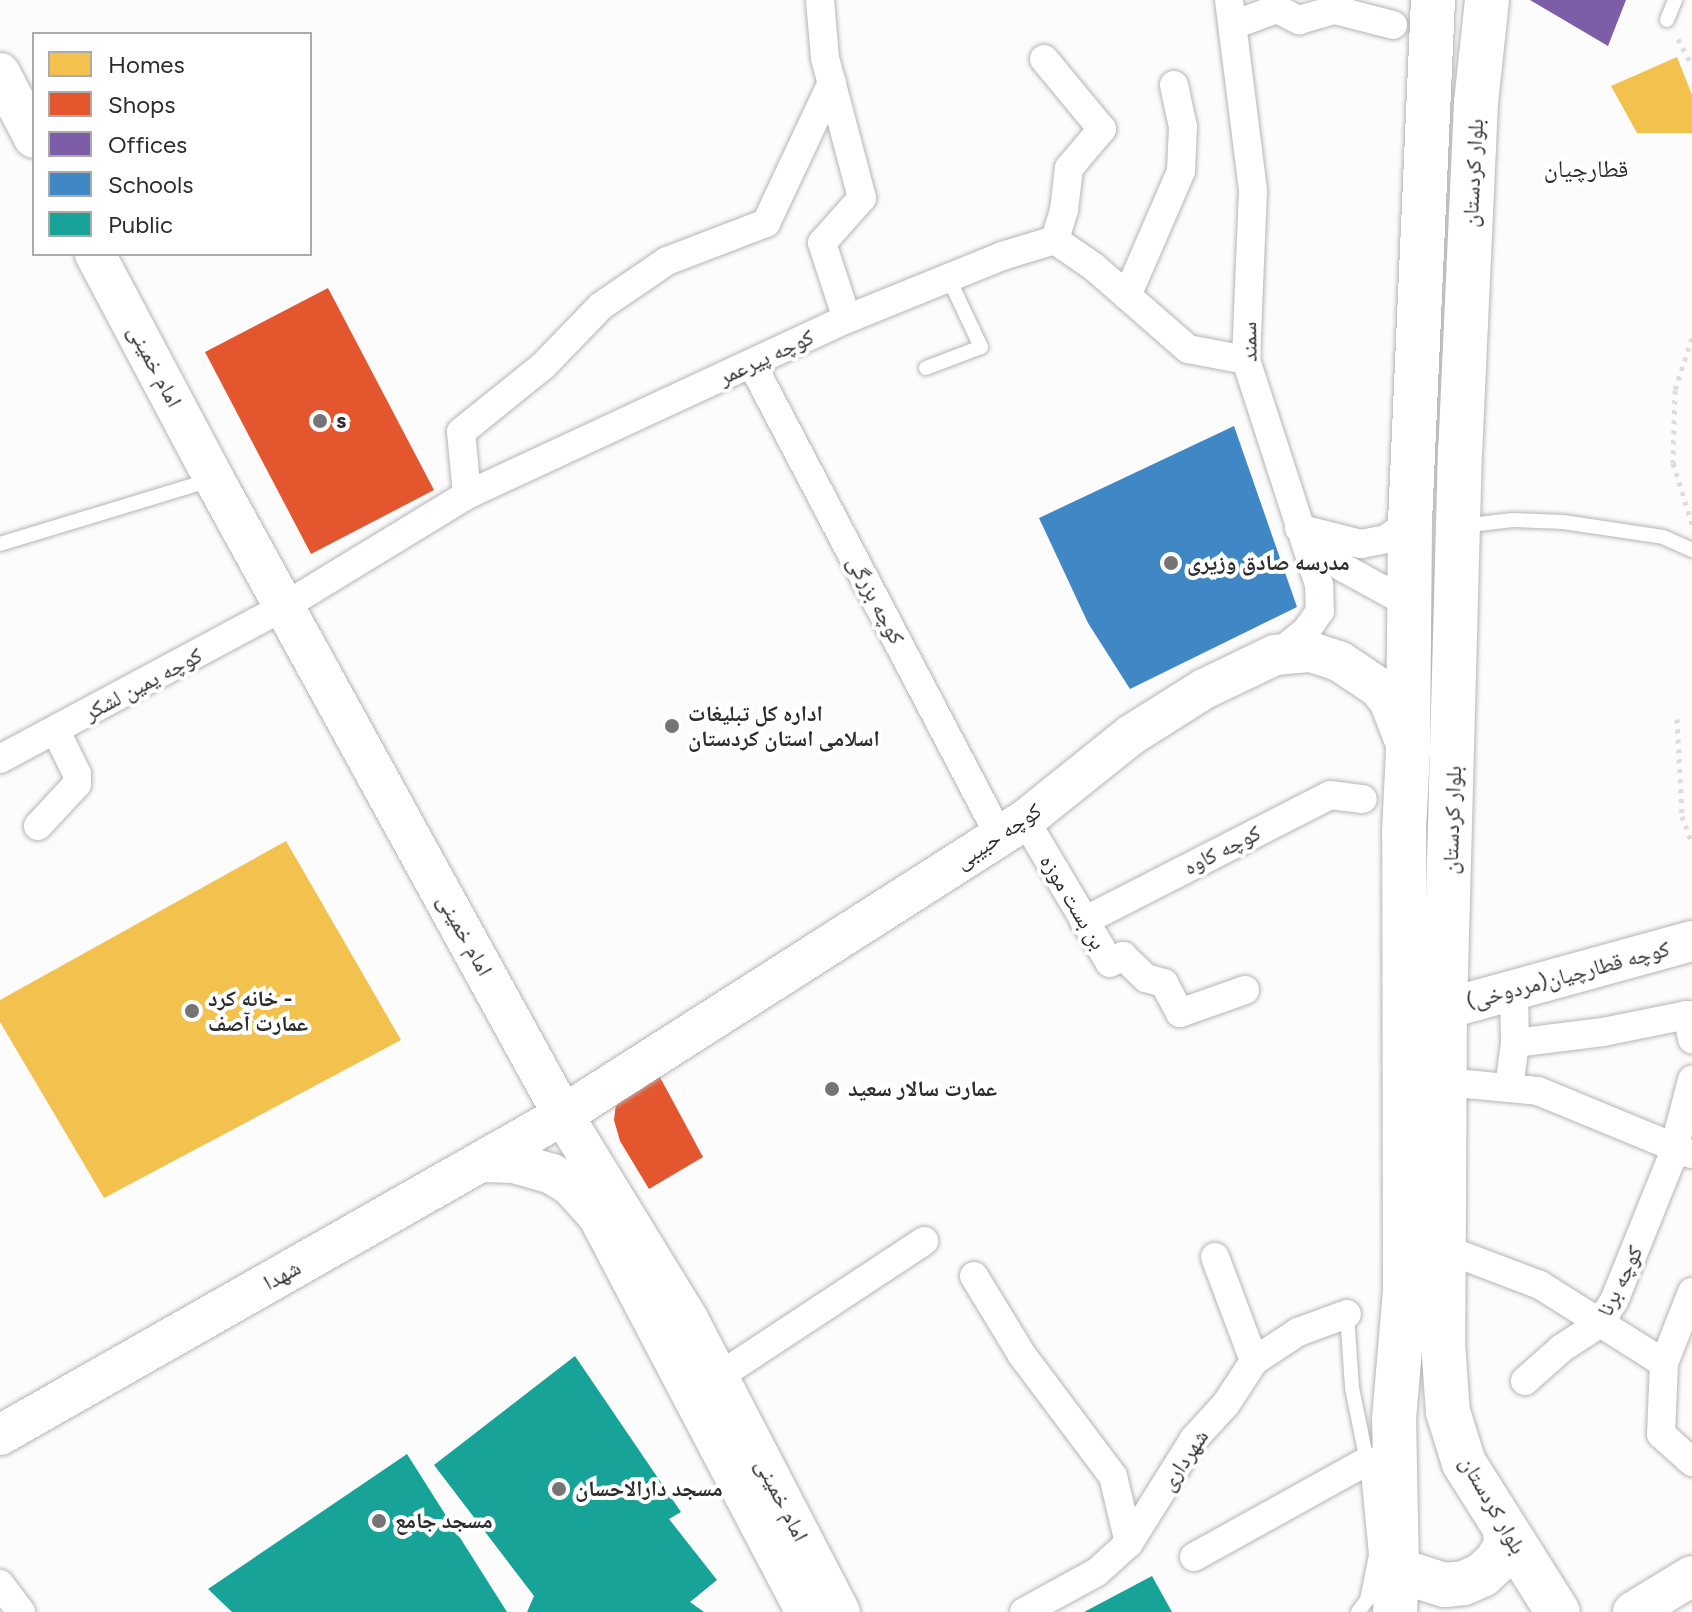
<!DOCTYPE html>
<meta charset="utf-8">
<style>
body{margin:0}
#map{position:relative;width:1692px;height:1612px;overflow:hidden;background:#fcfcfd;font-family:Figtree,"Noto Naskh Arabic",sans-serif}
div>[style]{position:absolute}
.homes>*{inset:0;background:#f2c14e}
.shops>*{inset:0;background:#e4572e}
.offices>*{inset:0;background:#7b5ea7}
.schools>*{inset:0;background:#3f88c5}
.public>*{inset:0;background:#17a398}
.path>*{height:5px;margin-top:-2.5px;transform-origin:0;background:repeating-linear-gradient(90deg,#ddddde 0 4px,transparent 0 10px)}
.roads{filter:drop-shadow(0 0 2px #b5b5b6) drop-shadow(0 0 2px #b5b5b6)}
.lane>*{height:14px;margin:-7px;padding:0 7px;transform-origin:7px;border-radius:7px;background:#fff}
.street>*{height:28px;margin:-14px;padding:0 14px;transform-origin:14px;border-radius:14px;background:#fff}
.secondary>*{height:40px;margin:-20px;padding:0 20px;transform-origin:20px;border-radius:20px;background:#fff}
.primary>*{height:44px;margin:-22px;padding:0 22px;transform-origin:22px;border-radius:22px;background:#fff}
.dots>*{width:22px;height:22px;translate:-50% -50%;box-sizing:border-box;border:4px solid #fff;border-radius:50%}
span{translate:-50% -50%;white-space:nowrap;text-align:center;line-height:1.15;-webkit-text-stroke:8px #fff;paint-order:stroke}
.street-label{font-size:22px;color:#2c2c2d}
.poi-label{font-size:22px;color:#2c2c2d;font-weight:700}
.left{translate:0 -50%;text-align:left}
.neighbourhood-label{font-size:24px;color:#2c2c2d}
.legend{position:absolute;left:32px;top:32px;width:280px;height:224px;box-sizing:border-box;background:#fff;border:2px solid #ababab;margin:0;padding:10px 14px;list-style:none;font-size:24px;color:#2c2c2d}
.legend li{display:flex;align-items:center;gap:16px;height:40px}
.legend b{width:40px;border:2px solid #ababab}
</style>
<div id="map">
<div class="homes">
<i style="clip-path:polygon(1677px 57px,1692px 95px,1692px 133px,1637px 133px,1611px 86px)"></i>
<i style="clip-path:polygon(286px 841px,401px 1040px,104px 1198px,0 1022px,0 1000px)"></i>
</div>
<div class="shops">
<i style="clip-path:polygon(328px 288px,434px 490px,311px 554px,205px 352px)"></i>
<i style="clip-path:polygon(655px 1068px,703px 1157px,649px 1189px,620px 1141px,614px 1120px,618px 1087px)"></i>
</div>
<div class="offices">
<i style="clip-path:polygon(1530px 0,1626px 0,1608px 46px)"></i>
</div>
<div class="schools">
<i style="clip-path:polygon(1234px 426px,1297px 607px,1130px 689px,1088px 623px,1039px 518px)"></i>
</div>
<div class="public">
<i style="clip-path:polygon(575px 1356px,681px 1512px,669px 1519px,717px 1580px,690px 1602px,704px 1612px,527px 1612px,534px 1596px,434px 1465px)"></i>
<i style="clip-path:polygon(407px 1454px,507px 1612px,232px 1612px,208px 1589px)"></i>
<i style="clip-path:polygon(1152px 1576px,1172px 1612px,1084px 1612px)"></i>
</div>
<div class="path">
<i style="left:1678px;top:39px;width:30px;rotate:62deg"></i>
<i style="left:1692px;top:338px;width:55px;rotate:108.1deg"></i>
<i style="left:1675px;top:390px;width:73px;rotate:91.6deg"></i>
<i style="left:1673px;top:463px;width:64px;rotate:72.7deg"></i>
<i style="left:1677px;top:719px;width:97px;rotate:87deg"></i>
<i style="left:1682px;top:816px;width:30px;rotate:70deg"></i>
</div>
<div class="roads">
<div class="lane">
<i style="left:1667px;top:20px;width:22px;rotate:-68deg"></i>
<i style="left:926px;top:368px;width:59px;rotate:-20.9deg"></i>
<i style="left:981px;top:347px;width:77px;rotate:-115.2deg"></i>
<i style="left:1462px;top:526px;width:51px;rotate:-6.7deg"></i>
<i style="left:1513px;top:520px;width:50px;rotate:2.3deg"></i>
<i style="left:1563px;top:522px;width:101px;rotate:8.5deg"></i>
<i style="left:1663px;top:537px;width:32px;rotate:24deg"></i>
<i style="left:0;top:544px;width:220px;rotate:-16.9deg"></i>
<i style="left:1347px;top:1314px;width:74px;rotate:86.1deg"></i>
<i style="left:1352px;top:1388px;width:75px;rotate:78.4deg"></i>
<i style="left:1367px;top:1461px;width:94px;rotate:84.5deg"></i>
<i style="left:1376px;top:1555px;width:46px;rotate:101.3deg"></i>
<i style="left:1367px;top:1600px;width:15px;rotate:127deg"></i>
</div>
<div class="street">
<i style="left:820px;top:0;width:58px;rotate:85.1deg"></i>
<i style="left:825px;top:58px;width:145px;rotate:75.2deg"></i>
<i style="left:862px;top:198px;width:60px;rotate:131.6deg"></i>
<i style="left:822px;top:243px;width:80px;rotate:71.8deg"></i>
<i style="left:1229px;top:0;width:193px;rotate:82.8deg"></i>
<i style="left:1253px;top:191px;width:169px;rotate:92.4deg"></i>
<i style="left:1246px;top:360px;width:237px;rotate:72deg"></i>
<i style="left:1319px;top:585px;width:26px;rotate:88deg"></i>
<i style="left:1320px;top:611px;width:24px;rotate:125deg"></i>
<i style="left:1306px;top:631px;width:38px;rotate:141deg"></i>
<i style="left:1233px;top:25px;width:47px;rotate:-20deg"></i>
<i style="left:1277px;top:9px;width:25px;rotate:27deg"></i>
<i style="left:1299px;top:20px;width:37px;rotate:-16deg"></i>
<i style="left:1335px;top:10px;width:60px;rotate:14.5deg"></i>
<i style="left:1044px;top:59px;width:91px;rotate:50.4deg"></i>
<i style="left:1102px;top:129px;width:51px;rotate:130.2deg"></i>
<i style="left:1069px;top:168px;width:42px;rotate:96.8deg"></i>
<i style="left:1064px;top:210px;width:31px;rotate:107deg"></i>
<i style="left:1127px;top:296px;width:136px;rotate:-66.6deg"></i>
<i style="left:1181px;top:171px;width:44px;rotate:-87.4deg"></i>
<i style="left:1183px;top:127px;width:43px;rotate:-102.1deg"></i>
<i style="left:752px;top:364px;width:534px;rotate:62.33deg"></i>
<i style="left:467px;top:495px;width:63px;rotate:-95.4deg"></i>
<i style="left:461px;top:432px;width:107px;rotate:-38.9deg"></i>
<i style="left:544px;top:365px;width:82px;rotate:-46deg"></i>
<i style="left:601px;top:306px;width:80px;rotate:-34.3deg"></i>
<i style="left:667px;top:261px;width:106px;rotate:-21deg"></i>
<i style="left:766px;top:223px;width:155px;rotate:-64.8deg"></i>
<i style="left:1299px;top:528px;width:34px;rotate:38deg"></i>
<i style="left:1326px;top:549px;width:24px;rotate:48deg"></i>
<i style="left:1342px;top:567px;width:79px;rotate:28.8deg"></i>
<i style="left:1306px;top:530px;width:57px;rotate:14.3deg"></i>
<i style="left:1361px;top:544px;width:25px;rotate:-11deg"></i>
<i style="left:1386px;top:539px;width:29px;rotate:-35deg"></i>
<i style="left:0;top:759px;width:323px;rotate:-28.2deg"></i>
<i style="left:285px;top:606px;width:213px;rotate:-31.4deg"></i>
<i style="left:467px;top:495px;width:419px;rotate:-24.9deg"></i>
<i style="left:847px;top:319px;width:167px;rotate:-22.1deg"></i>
<i style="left:1002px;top:256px;width:55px;rotate:-16.8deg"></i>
<i style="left:1055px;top:240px;width:47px;rotate:34.7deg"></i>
<i style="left:1094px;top:267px;width:125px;rotate:41.1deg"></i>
<i style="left:1188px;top:349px;width:59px;rotate:10.7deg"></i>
<i style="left:1025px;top:820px;width:166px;rotate:59.3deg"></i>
<i style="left:1110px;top:963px;width:15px;rotate:-28deg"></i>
<i style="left:1123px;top:956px;width:32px;rotate:44deg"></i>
<i style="left:1146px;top:978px;width:19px;rotate:16deg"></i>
<i style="left:1164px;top:983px;width:34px;rotate:62deg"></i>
<i style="left:1180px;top:1013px;width:69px;rotate:-19.5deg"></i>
<i style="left:38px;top:826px;width:57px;rotate:-47.1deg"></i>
<i style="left:77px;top:784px;width:10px;rotate:-90deg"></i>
<i style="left:77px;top:774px;width:48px;rotate:-116deg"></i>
<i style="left:1084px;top:921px;width:276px;rotate:-27.1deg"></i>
<i style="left:1330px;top:795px;width:33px;rotate:7deg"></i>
<i style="left:1515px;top:1043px;width:89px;rotate:-7.1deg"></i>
<i style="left:1603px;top:1032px;width:86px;rotate:-11.4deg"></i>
<i style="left:1687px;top:1015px;width:25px;rotate:78deg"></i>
<i style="left:1445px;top:1082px;width:93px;rotate:5.5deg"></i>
<i style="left:1538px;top:1091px;width:165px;rotate:22.4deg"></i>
<i style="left:1509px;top:1088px;width:45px;rotate:-82.4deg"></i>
<i style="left:1515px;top:1043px;width:51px;rotate:-91.1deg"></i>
<i style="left:1445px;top:1249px;width:102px;rotate:20.8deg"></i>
<i style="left:1540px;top:1285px;width:146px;rotate:32.2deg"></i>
<i style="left:1215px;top:1257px;width:111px;rotate:69.4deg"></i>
<i style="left:974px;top:1276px;width:92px;rotate:58.7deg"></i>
<i style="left:1022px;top:1355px;width:151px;rotate:53.1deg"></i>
<i style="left:1113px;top:1476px;width:69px;rotate:76.6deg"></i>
<i style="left:1692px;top:1292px;width:76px;rotate:111.5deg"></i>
<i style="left:1664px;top:1363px;width:71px;rotate:92.4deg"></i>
<i style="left:1661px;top:1434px;width:42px;rotate:42.1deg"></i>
<i style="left:718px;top:1377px;width:247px;rotate:-33.4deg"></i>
<i style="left:1525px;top:1381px;width:50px;rotate:-41.7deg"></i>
<i style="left:1562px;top:1348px;width:44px;rotate:-33deg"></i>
<i style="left:1599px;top:1324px;width:27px;rotate:-57deg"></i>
<i style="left:1614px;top:1301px;width:152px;rotate:-68deg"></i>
<i style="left:1671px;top:1160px;width:83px;rotate:-75.3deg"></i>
<i style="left:1194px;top:1557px;width:198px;rotate:-29deg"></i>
<i style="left:0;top:1584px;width:35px;rotate:53deg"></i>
<i style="left:1024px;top:1612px;width:83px;rotate:-28.7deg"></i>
<i style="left:1097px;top:1572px;width:43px;rotate:-42.2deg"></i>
<i style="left:1129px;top:1543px;width:123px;rotate:-58deg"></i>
<i style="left:1194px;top:1439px;width:47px;rotate:-47.6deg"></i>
<i style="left:1226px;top:1404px;width:51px;rotate:-56.9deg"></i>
<i style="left:1254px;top:1361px;width:53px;rotate:-33.4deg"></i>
<i style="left:1298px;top:1332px;width:52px;rotate:-20.2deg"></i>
</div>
<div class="secondary">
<i style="left:0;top:73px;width:73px;rotate:62.4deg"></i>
<i style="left:95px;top:254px;width:255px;rotate:62.1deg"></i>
<i style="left:214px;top:479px;width:725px;rotate:61.24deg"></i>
<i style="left:563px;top:1115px;width:241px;rotate:58.5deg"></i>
<i style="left:689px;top:1321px;width:328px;rotate:62.6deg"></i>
<i style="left:1445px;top:1009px;width:256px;rotate:-15.4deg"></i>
<i style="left:482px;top:1162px;width:32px;rotate:2deg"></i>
<i style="left:514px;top:1163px;width:40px;rotate:16deg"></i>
<i style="left:552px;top:1174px;width:22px;rotate:32deg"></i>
<i style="left:571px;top:1186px;width:40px;rotate:48deg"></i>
<i style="left:598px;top:1216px;width:447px;rotate:62.3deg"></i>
<i style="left:0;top:1435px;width:648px;rotate:-29.61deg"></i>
<i style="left:563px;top:1115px;width:548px;rotate:-32.56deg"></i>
<i style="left:1025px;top:820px;width:136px;rotate:-38.7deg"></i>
<i style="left:1131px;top:735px;width:86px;rotate:-32.2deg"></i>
<i style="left:1204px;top:689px;width:79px;rotate:-25.6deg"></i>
<i style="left:1275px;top:655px;width:36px;rotate:-5deg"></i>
<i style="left:1311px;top:652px;width:29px;rotate:18deg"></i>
<i style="left:1339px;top:661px;width:47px;rotate:33.7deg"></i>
<i style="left:1378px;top:687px;width:17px;rotate:50deg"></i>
<i style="left:1389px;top:700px;width:50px;rotate:69deg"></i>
<i style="left:1633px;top:1612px;width:69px;rotate:-31.4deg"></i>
</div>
<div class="primary">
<i style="left:1487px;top:0;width:104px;rotate:96.1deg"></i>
<i style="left:1476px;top:103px;width:346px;rotate:92.6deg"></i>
<i style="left:1460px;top:449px;width:560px;rotate:91.53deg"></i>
<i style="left:1445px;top:1009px;width:334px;rotate:90.3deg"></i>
<i style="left:1443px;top:1343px;width:69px;rotate:85.9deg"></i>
<i style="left:1448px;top:1412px;width:53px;rotate:72.6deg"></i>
<i style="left:1464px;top:1463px;width:176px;rotate:57.8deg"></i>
<i style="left:1397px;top:1570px;width:50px;rotate:17.4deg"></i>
<i style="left:1445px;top:1585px;width:19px;rotate:-6deg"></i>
<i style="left:1464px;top:1583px;width:20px;rotate:-24deg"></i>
<i style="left:1482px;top:1575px;width:19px;rotate:-43deg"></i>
<i style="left:1496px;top:1562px;width:19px;rotate:-58deg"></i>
<i style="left:1506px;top:1546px;width:15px;rotate:-94deg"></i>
<i style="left:1395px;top:1612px;width:42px;rotate:-87.3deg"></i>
<i style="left:1397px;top:1570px;width:151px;rotate:-91.1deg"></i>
<i style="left:1394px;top:1419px;width:129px;rotate:-85.1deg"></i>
<i style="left:1405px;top:1290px;width:458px;rotate:-90.1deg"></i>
<i style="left:1404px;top:832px;width:81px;rotate:-87.2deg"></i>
<i style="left:1408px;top:751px;width:229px;rotate:-89.5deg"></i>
<i style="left:1410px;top:522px;width:523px;rotate:-87.48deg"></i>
</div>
</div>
<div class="dots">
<i style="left:320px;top:421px;background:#757576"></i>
<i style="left:1171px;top:563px;background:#757576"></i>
<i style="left:672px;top:726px;background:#757576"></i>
<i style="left:192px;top:1011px;background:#757576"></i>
<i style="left:832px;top:1089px;background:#757576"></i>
<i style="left:559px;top:1489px;background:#757576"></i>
<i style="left:379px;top:1521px;background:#757576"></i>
</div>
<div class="street-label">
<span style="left:1473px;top:173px;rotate:-87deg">بلوار کردستان</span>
<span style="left:1249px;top:342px;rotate:-91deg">سمند</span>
<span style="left:766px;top:357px;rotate:-25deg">کوچه پیرعمر</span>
<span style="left:155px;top:366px;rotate:62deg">امام خمینی</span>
<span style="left:876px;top:600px;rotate:62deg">کوچه بزرگی</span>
<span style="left:143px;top:684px;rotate:-28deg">کوچه یمین لشکر</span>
<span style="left:1452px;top:820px;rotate:-88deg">بلوار کردستان</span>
<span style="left:998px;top:836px;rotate:-34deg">کوچه حبیبی</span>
<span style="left:1222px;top:850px;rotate:-27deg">کوچه کاوه</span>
<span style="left:1073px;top:902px;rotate:59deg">بن بست موزه</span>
<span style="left:465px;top:935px;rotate:61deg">امام خمینی</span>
<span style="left:1568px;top:975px;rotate:-15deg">کوچه قطارچیان(مردوخی)</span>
<span style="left:282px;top:1275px;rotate:-29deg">شهدا</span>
<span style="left:1620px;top:1281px;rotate:-64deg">کوچه برنا</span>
<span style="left:1184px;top:1460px;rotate:-56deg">شهرداری</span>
<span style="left:782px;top:1500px;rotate:63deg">امام خمینی</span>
<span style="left:1493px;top:1505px;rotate:60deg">بلوار کردستان</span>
</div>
<div class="poi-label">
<span class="left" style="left:336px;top:421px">s</span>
<span class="left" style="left:1187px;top:563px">مدرسه صادق وزیری</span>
<span class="left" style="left:688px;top:726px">اداره کل تبلیغات<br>اسلامی استان کردستان</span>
<span class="left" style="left:208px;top:1011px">خانه کرد -<br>عمارت آصف</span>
<span class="left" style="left:848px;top:1089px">عمارت سالار سعید</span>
<span class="left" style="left:575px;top:1489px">مسجد دارالاحسان</span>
<span class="left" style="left:395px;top:1521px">مسجد جامع</span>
</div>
<div class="neighbourhood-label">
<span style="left:1586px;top:169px">قطارچیان</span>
</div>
<ul class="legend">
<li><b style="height:22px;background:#f2c14e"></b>Homes</li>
<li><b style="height:22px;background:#e4572e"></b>Shops</li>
<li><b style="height:22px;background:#7b5ea7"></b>Offices</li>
<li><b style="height:22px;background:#3f88c5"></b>Schools</li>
<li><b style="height:22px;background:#17a398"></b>Public</li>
</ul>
</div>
